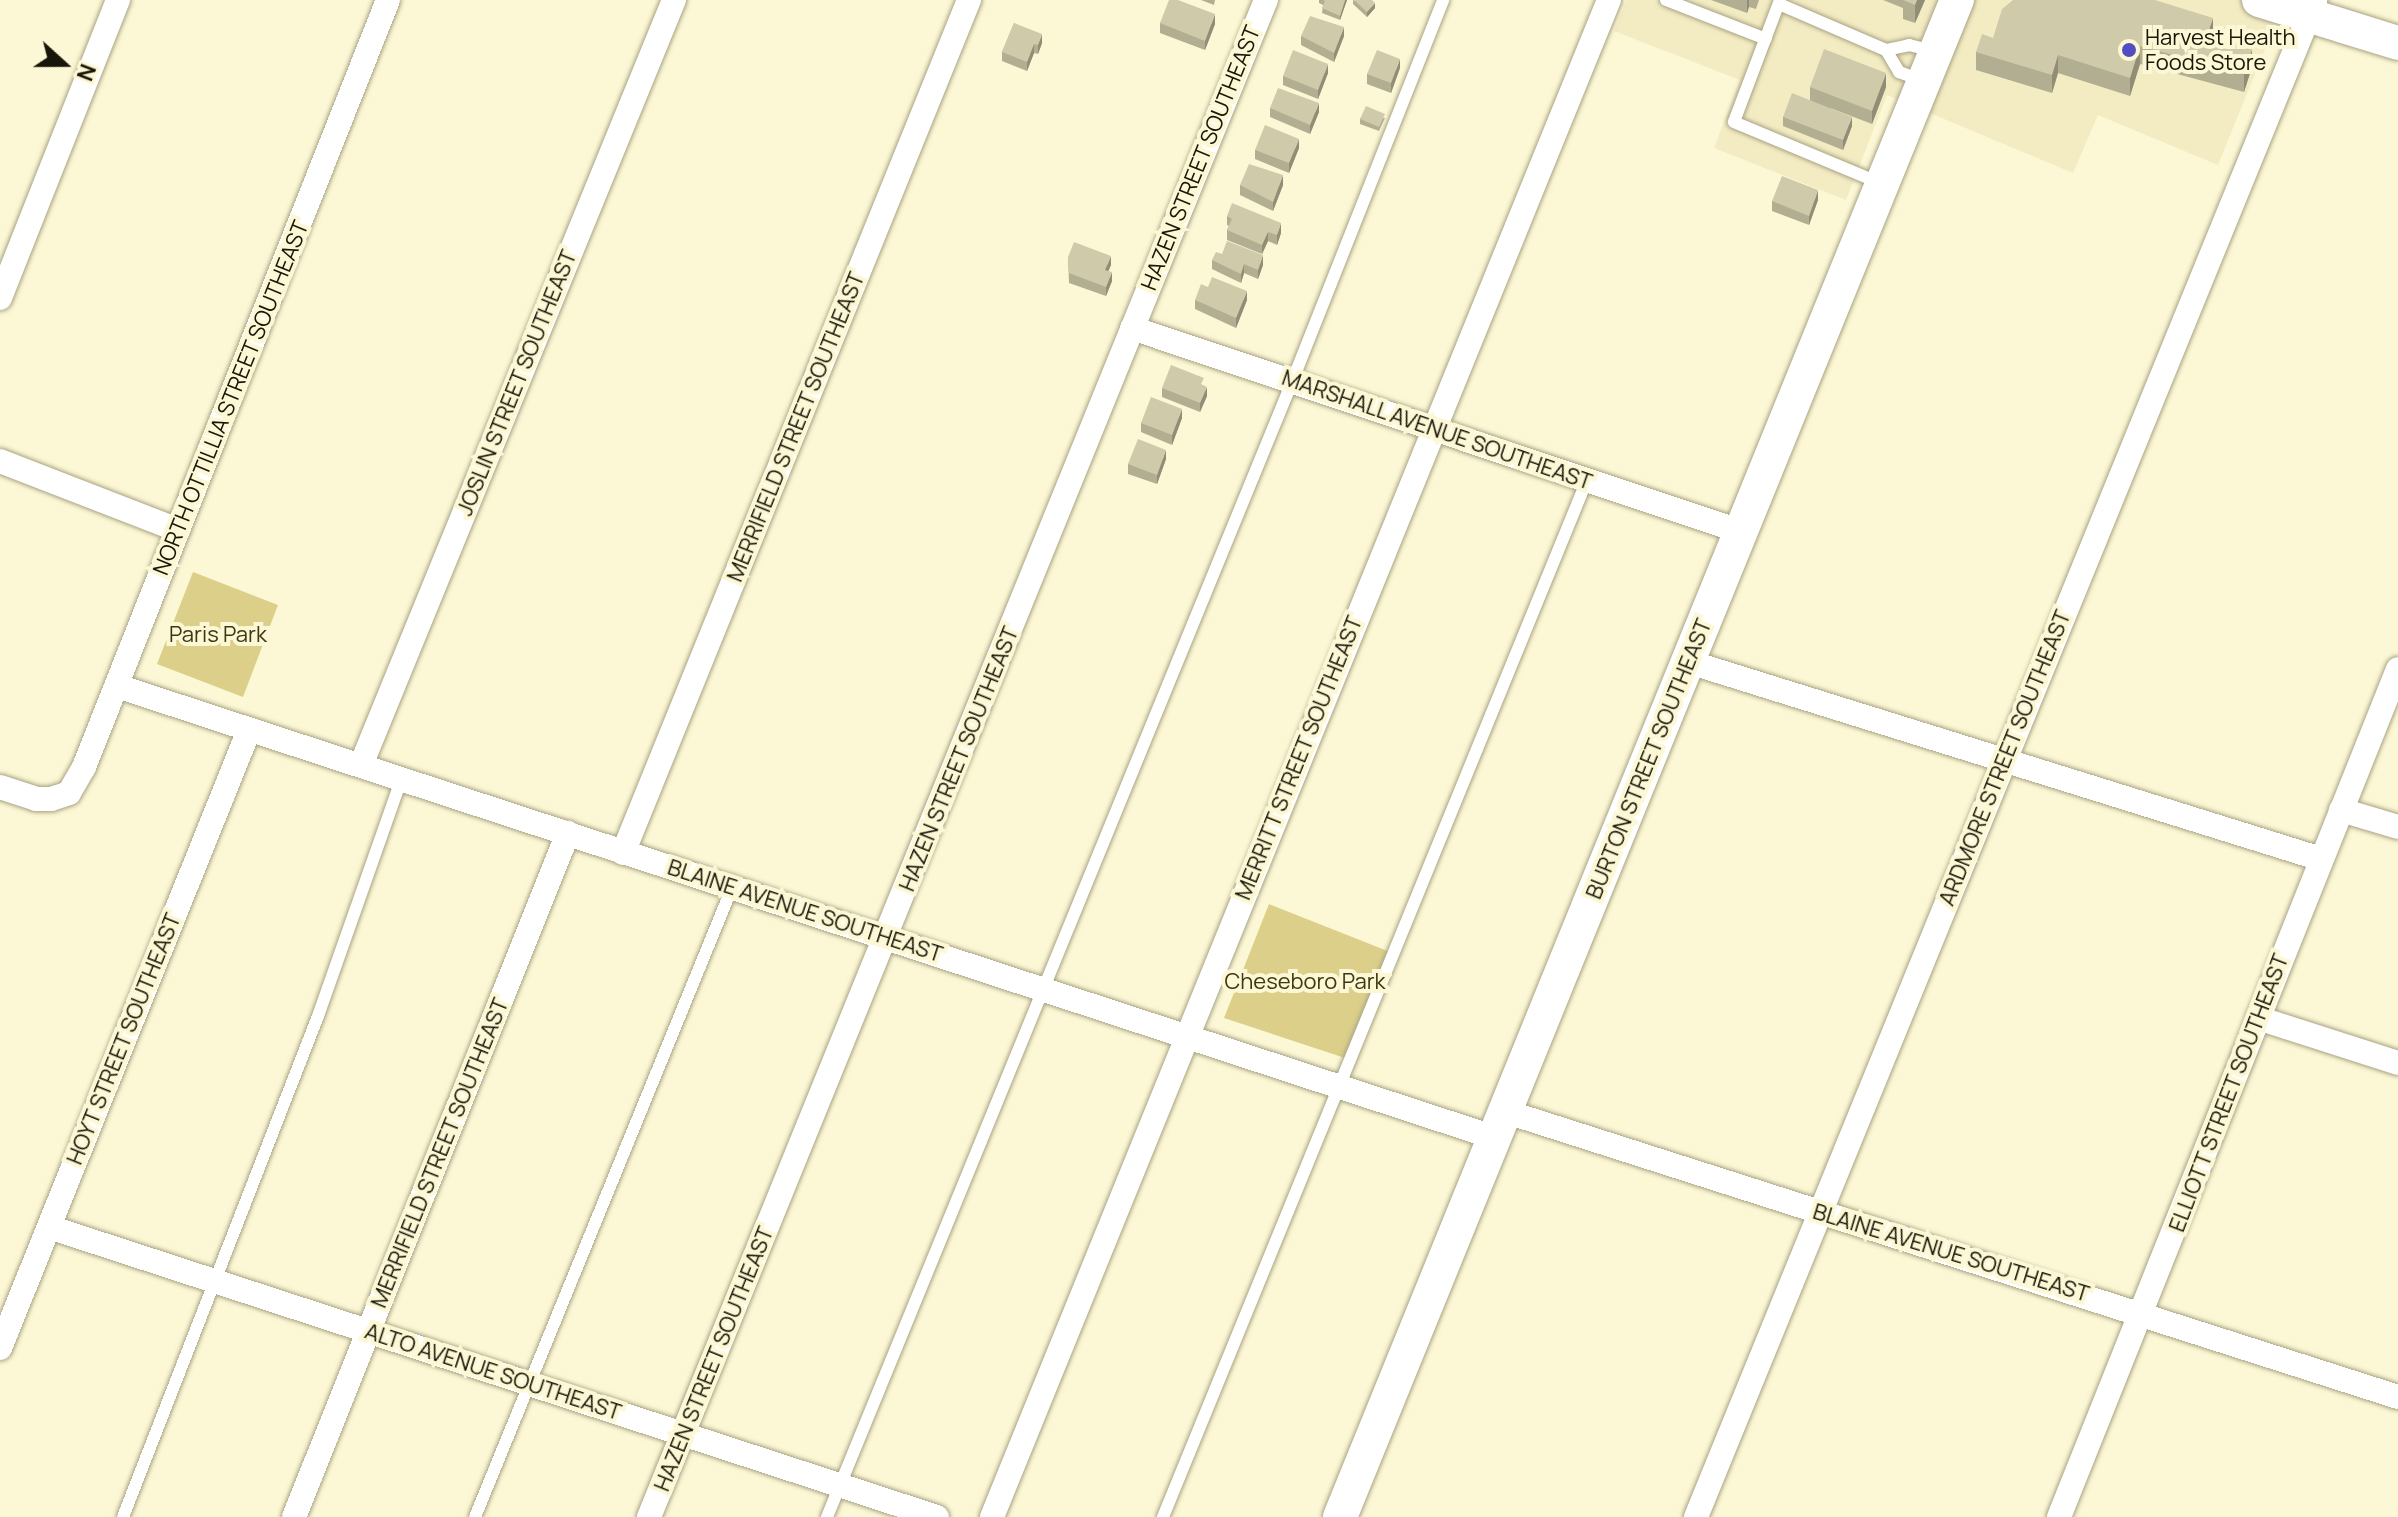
<!DOCTYPE html>
<style>
body{margin:0}
#map{position:relative;width:2398px;height:1517px;overflow:hidden;background:#fcf7d4;font-family:Manrope,sans-serif}
div>[style]{position:absolute}
.built>*{inset:0;background:#f3ecc3}
.green>*{inset:0;background:#dbcf89}
.roads{filter:drop-shadow(0 0 2px #a8a383) drop-shadow(0 0 2px #a8a383)}
.service>*{height:12px;margin:-6px;padding:0 6px;transform-origin:6px;border-radius:6px;background:#fff}
.minor>*{height:24px;margin:-12px;padding:0 12px;transform-origin:12px;border-radius:12px;background:#fff}
.secondary>*{height:34px;margin:-17px;padding:0 17px;transform-origin:17px;border-radius:17px;background:#fff}
.wall>*{inset:0;background:#b2ae91}
.shaded-wall>*{inset:0;background:#918d76}
.building>*{inset:0;background:#cfcaa9}
.dots>*{width:22px;height:22px;translate:-50% -50%;box-sizing:border-box;border:4px solid #fcf7d4;border-radius:50%}
span{translate:-50% -50%;white-space:nowrap;text-align:center;line-height:1.15;-webkit-text-stroke:8px #fcf7d4;paint-order:stroke}
.poi-label{font-size:22px;color:#18160a}
.left{translate:0 -50%;text-align:left}
.street-label{font-size:22px;color:#18160a}
.park-label{font-size:22px;color:#3e3812}
.north{position:absolute;left:24px;top:24px;width:80px;height:80px;-webkit-text-stroke:6px #fcf7d4;paint-order:stroke;rotate:111deg;font-size:22px;font-weight:700;line-height:32px;text-align:center;color:#18160a}
.north::after{content:'';display:block;margin:auto;width:28px;height:36px;background:#18160a;clip-path:polygon(50% 0,100% 100%,50% 72%,0 100%)}
</style>
<div id="map">
<div class="built">
<i style="clip-path:polygon(1627px 0,2285px 0,2218px 165px,2098px 115px,2073px 173px,1887px 95px,1846px 200px,1714px 148px,1740px 80px,1614px 31px)"></i>
</div>
<div class="green">
<i style="clip-path:polygon(193px 572px,278px 605px,243px 697px,157px 664px)"></i>
<i style="clip-path:polygon(1269px 904px,1390px 952px,1345px 1058px,1224px 1018px)"></i>
</div>
<div class="roads">
<div class="service">
<i style="left:1666px;top:0;width:107px;rotate:21.3deg"></i>
<i style="left:1780px;top:0;width:130px;rotate:110.7deg"></i>
<i style="left:1734px;top:122px;width:158px;rotate:22.7deg"></i>
<i style="left:1779px;top:4px;width:116px;rotate:23.3deg"></i>
<i style="left:1886px;top:50px;width:24px;rotate:-12deg"></i>
<i style="left:1909px;top:45px;width:25px;rotate:14deg"></i>
<i style="left:1886px;top:50px;width:26px;rotate:59deg"></i>
<i style="left:1899px;top:72px;width:23px;rotate:20deg"></i>
<i style="left:123px;top:1517px;width:538px;rotate:-68.73deg"></i>
<i style="left:318px;top:1016px;width:252px;rotate:-70.6deg"></i>
<i style="left:475px;top:1517px;width:679px;rotate:-67.78deg"></i>
<i style="left:827px;top:1517px;width:1227px;rotate:-67.72deg"></i>
<i style="left:1292px;top:382px;width:411px;rotate:-68.4deg"></i>
<i style="left:1163px;top:1517px;width:1120px;rotate:-67.76deg"></i>
</div>
<div class="minor">
<i style="left:0;top:298px;width:321px;rotate:-68.4deg"></i>
<i style="left:1132px;top:328px;width:643px;rotate:18.49deg"></i>
<i style="left:0;top:461px;width:191px;rotate:21.2deg"></i>
<i style="left:1689px;top:662px;width:662px;rotate:17.31deg"></i>
<i style="left:117px;top:686px;width:1448px;rotate:18.15deg"></i>
<i style="left:361px;top:765px;width:827px;rotate:-67.75deg"></i>
<i style="left:0;top:787px;width:38px;rotate:18deg"></i>
<i style="left:36px;top:799px;width:15px"></i>
<i style="left:51px;top:799px;width:19px;rotate:-18deg"></i>
<i style="left:69px;top:793px;width:30px;rotate:-60deg"></i>
<i style="left:84px;top:767px;width:825px;rotate:-68.38deg"></i>
<i style="left:2341px;top:810px;width:59px;rotate:16.6deg"></i>
<i style="left:623px;top:853px;width:921px;rotate:-67.92deg"></i>
<i style="left:2258px;top:1018px;width:147px;rotate:17.8deg"></i>
<i style="left:1504px;top:1111px;width:939px;rotate:17.74deg"></i>
<i style="left:49px;top:1227px;width:934px;rotate:18.09deg"></i>
<i style="left:0;top:1348px;width:666px;rotate:-68.05deg"></i>
<i style="left:294px;top:1517px;width:737px;rotate:-68.17deg"></i>
<i style="left:649px;top:1517px;width:1638px;rotate:-67.87deg"></i>
<i style="left:992px;top:1517px;width:1638px;rotate:-67.87deg"></i>
<i style="left:1696px;top:1517px;width:1638px;rotate:-67.79deg"></i>
<i style="left:2059px;top:1517px;width:913px;rotate:-68.21deg"></i>
</div>
<div class="secondary">
<i style="left:2259px;top:0;width:145px;rotate:17.2deg"></i>
<i style="left:1340px;top:1517px;width:1638px;rotate:-67.87deg"></i>
</div>
</div>
<div class="wall">
<i style="clip-path:polygon(1201px 0,1215px 0,1214px 5px)"></i>
<i style="clip-path:polygon(1319px 0,1347px 0,1340px 20px,1322px 13px,1323px 5px,1319px 3px)"></i>
<i style="clip-path:polygon(1353px 0,1375px 8px,1367px 17px,1353px 4px)"></i>
<i style="clip-path:polygon(1711px 0,1759px 0,1756px 9px,1749px 7px,1747px 13px)"></i>
<i style="clip-path:polygon(1883px 0,1925px 0,1915px 23px,1903px 19px,1903px 8px)"></i>
<i style="clip-path:polygon(1014px 23px,1042px 43px,1038px 54px,1034px 53px,1027px 71px,1002px 61px,1002px 52px)"></i>
<i style="clip-path:polygon(1160px 23px,1215px 24px,1205px 50px,1160px 33px)"></i>
<i style="clip-path:polygon(1301px 36px,1344px 36px,1334px 62px,1301px 45px)"></i>
<i style="clip-path:polygon(2212px 37px,2252px 67px,2244px 92px,2140px 64px,2130px 96px,2058px 73px,2052px 93px,1976px 70px,1976px 52px,1993px 38px)"></i>
<i style="clip-path:polygon(1400px 68px,1391px 93px,1367px 84px,1367px 74px)"></i>
<i style="clip-path:polygon(1328px 73px,1318px 99px,1283px 85px,1283px 76px)"></i>
<i style="clip-path:polygon(1810px 87px,1886px 87px,1872px 124px,1830px 108px,1852px 126px,1843px 150px,1783px 126px,1783px 117px,1810px 100px)"></i>
<i style="clip-path:polygon(1270px 108px,1319px 112px,1310px 134px,1270px 117px)"></i>
<i style="clip-path:polygon(1385px 118px,1379px 131px,1360px 124px,1360px 119px)"></i>
<i style="clip-path:polygon(1299px 148px,1289px 173px,1255px 159px,1255px 150px)"></i>
<i style="clip-path:polygon(1240px 185px,1283px 185px,1273px 211px,1240px 195px)"></i>
<i style="clip-path:polygon(1818px 200px,1809px 225px,1772px 211px,1772px 201px)"></i>
<i style="clip-path:polygon(1227px 216px,1281px 233px,1277px 245px,1268px 241px,1262px 254px,1227px 240px,1227px 230px,1229px 226px,1227px 225px)"></i>
<i style="clip-path:polygon(1068px 257px,1111px 265px,1108px 271px,1112px 281px,1106px 296px,1069px 283px)"></i>
<i style="clip-path:polygon(1212px 260px,1263px 265px,1258px 279px,1244px 273px,1241px 283px,1212px 269px)"></i>
<i style="clip-path:polygon(1195px 300px,1247px 300px,1236px 328px,1195px 309px)"></i>
<i style="clip-path:polygon(1204px 386px,1207px 396px,1200px 412px,1162px 397px,1162px 388px)"></i>
<i style="clip-path:polygon(1182px 418px,1172px 445px,1141px 432px,1141px 423px)"></i>
<i style="clip-path:polygon(1166px 459px,1157px 484px,1128px 474px,1128px 464px)"></i>
</div>
<div class="shaded-wall">
<i style="clip-path:polygon(1345px 0,1347px 0,1340px 20px,1340px 16px)"></i>
<i style="clip-path:polygon(1747px 0,1749px 0,1749px 7px,1747px 13px)"></i>
<i style="clip-path:polygon(1917px 0,1925px 0,1915px 23px,1915px 5px)"></i>
<i style="clip-path:polygon(1375px 3px,1375px 8px,1367px 17px,1367px 12px)"></i>
<i style="clip-path:polygon(1215px 14px,1215px 24px,1205px 50px,1205px 41px)"></i>
<i style="clip-path:polygon(2213px 18px,2213px 36px,2207px 53px,2207px 35px)"></i>
<i style="clip-path:polygon(1344px 27px,1344px 36px,1334px 62px,1334px 53px)"></i>
<i style="clip-path:polygon(1042px 34px,1042px 43px,1038px 54px,1038px 45px)"></i>
<i style="clip-path:polygon(1034px 44px,1034px 53px,1027px 71px,1027px 62px)"></i>
<i style="clip-path:polygon(2140px 46px,2140px 64px,2130px 96px,2130px 78px)"></i>
<i style="clip-path:polygon(2252px 49px,2252px 67px,2244px 92px,2244px 74px)"></i>
<i style="clip-path:polygon(2058px 55px,2058px 73px,2052px 93px,2052px 75px)"></i>
<i style="clip-path:polygon(1400px 59px,1400px 68px,1391px 93px,1391px 83px)"></i>
<i style="clip-path:polygon(1328px 64px,1328px 73px,1318px 99px,1318px 90px)"></i>
<i style="clip-path:polygon(1886px 73px,1886px 87px,1872px 124px,1872px 111px)"></i>
<i style="clip-path:polygon(1319px 103px,1319px 112px,1310px 134px,1310px 125px)"></i>
<i style="clip-path:polygon(1852px 117px,1852px 126px,1843px 150px,1843px 140px)"></i>
<i style="clip-path:polygon(1299px 139px,1299px 148px,1289px 173px,1289px 163px)"></i>
<i style="clip-path:polygon(1283px 175px,1283px 185px,1273px 211px,1273px 202px)"></i>
<i style="clip-path:polygon(1818px 190px,1818px 200px,1809px 225px,1809px 216px)"></i>
<i style="clip-path:polygon(1281px 223px,1281px 233px,1277px 245px,1277px 235px)"></i>
<i style="clip-path:polygon(1268px 232px,1268px 241px,1262px 254px,1262px 245px)"></i>
<i style="clip-path:polygon(1263px 255px,1263px 265px,1258px 279px,1258px 270px)"></i>
<i style="clip-path:polygon(1111px 256px,1111px 265px,1105px 279px,1105px 270px)"></i>
<i style="clip-path:polygon(1244px 264px,1244px 273px,1241px 283px,1241px 274px)"></i>
<i style="clip-path:polygon(1112px 272px,1112px 281px,1106px 296px,1106px 287px)"></i>
<i style="clip-path:polygon(1247px 291px,1247px 300px,1236px 328px,1236px 318px)"></i>
<i style="clip-path:polygon(1207px 387px,1207px 396px,1200px 412px,1200px 403px)"></i>
<i style="clip-path:polygon(1182px 409px,1182px 418px,1172px 445px,1172px 435px)"></i>
<i style="clip-path:polygon(1166px 450px,1166px 459px,1157px 484px,1157px 475px)"></i>
</div>
<div class="building">
<i style="clip-path:polygon(1169px 0,1178px 0,1215px 14px,1205px 41px,1160px 23px)"></i>
<i style="clip-path:polygon(1323px 0,1345px 0,1340px 16px,1322px 8px,1325px 1px)"></i>
<i style="clip-path:polygon(1354px 0,1372px 0,1375px 3px,1367px 12px)"></i>
<i style="clip-path:polygon(1903px 0,1917px 0,1915px 5px)"></i>
<i style="clip-path:polygon(2013px 0,2155px 0,2213px 18px,2207px 35px,2252px 49px,2244px 74px,2140px 46px,2130px 78px,2058px 55px,2052px 75px,1976px 52px,1982px 34px,1993px 38px,2002px 9px)"></i>
<i style="clip-path:polygon(1310px 16px,1344px 27px,1334px 53px,1301px 36px)"></i>
<i style="clip-path:polygon(1014px 23px,1042px 34px,1038px 45px,1034px 44px,1027px 62px,1002px 52px)"></i>
<i style="clip-path:polygon(1824px 49px,1886px 73px,1872px 111px,1810px 87px)"></i>
<i style="clip-path:polygon(1293px 50px,1328px 64px,1318px 90px,1283px 76px)"></i>
<i style="clip-path:polygon(1377px 50px,1400px 59px,1391px 83px,1367px 74px)"></i>
<i style="clip-path:polygon(1278px 88px,1319px 103px,1310px 125px,1270px 108px)"></i>
<i style="clip-path:polygon(1792px 93px,1852px 117px,1843px 140px,1783px 117px)"></i>
<i style="clip-path:polygon(1366px 106px,1385px 114px,1379px 127px,1360px 119px)"></i>
<i style="clip-path:polygon(1265px 125px,1299px 139px,1289px 163px,1255px 150px)"></i>
<i style="clip-path:polygon(1249px 164px,1283px 175px,1273px 202px,1240px 185px)"></i>
<i style="clip-path:polygon(1782px 176px,1818px 190px,1809px 216px,1772px 201px)"></i>
<i style="clip-path:polygon(1232px 203px,1281px 223px,1277px 235px,1268px 232px,1262px 245px,1227px 230px,1232px 219px,1227px 216px)"></i>
<i style="clip-path:polygon(1227px 241px,1263px 255px,1258px 270px,1244px 264px,1241px 274px,1212px 260px,1216px 252px,1222px 254px)"></i>
<i style="clip-path:polygon(1074px 242px,1111px 256px,1105px 270px,1112px 272px,1106px 287px,1069px 273px,1068px 257px)"></i>
<i style="clip-path:polygon(1212px 277px,1247px 291px,1236px 318px,1195px 300px,1201px 284px,1208px 287px)"></i>
<i style="clip-path:polygon(1171px 365px,1204px 378px,1201px 384px,1207px 387px,1200px 403px,1162px 388px)"></i>
<i style="clip-path:polygon(1151px 397px,1182px 409px,1172px 435px,1141px 423px)"></i>
<i style="clip-path:polygon(1138px 439px,1166px 450px,1157px 475px,1128px 464px)"></i>
</div>
<div class="dots">
<i style="left:2129px;top:50px;background:#534dc4"></i>
</div>
<div class="poi-label">
<span class="left" style="left:2145px;top:50px">Harvest Health<br>Foods Store</span>
</div>
<div class="street-label">
<span style="left:1201px;top:158px;rotate:-68deg">HAZEN STREET SOUTHEAST</span>
<span style="left:517px;top:383px;rotate:-68deg">JOSLIN STREET SOUTHEAST</span>
<span style="left:231px;top:398px;rotate:-68deg">NORTH OTTILLIA STREET SOUTHEAST</span>
<span style="left:796px;top:427px;rotate:-68deg">MERRIFIELD STREET SOUTHEAST</span>
<span style="left:1437px;top:430px;rotate:19deg">MARSHALL AVENUE SOUTHEAST</span>
<span style="left:1299px;top:758px;rotate:-68deg">MERRITT STREET SOUTHEAST</span>
<span style="left:2005px;top:758px;rotate:-68deg">ARDMORE STREET SOUTHEAST</span>
<span style="left:959px;top:759px;rotate:-68deg">HAZEN STREET SOUTHEAST</span>
<span style="left:1649px;top:759px;rotate:-68deg">BURTON STREET SOUTHEAST</span>
<span style="left:805px;top:911px;rotate:18deg">BLAINE AVENUE SOUTHEAST</span>
<span style="left:124px;top:1039px;rotate:-68deg">HOYT STREET SOUTHEAST</span>
<span style="left:2229px;top:1093px;rotate:-69deg">ELLIOTT STREET SOUTHEAST</span>
<span style="left:440px;top:1153px;rotate:-68deg">MERRIFIELD STREET SOUTHEAST</span>
<span style="left:1951px;top:1253px;rotate:17deg">BLAINE AVENUE SOUTHEAST</span>
<span style="left:714px;top:1359px;rotate:-68deg">HAZEN STREET SOUTHEAST</span>
<span style="left:493px;top:1372px;rotate:18deg">ALTO AVENUE SOUTHEAST</span>
</div>
<div class="park-label">
<span style="left:218px;top:635px">Paris Park</span>
<span style="left:1305px;top:982px">Cheseboro Park</span>
</div>
<div class="north">N</div>
</div>
